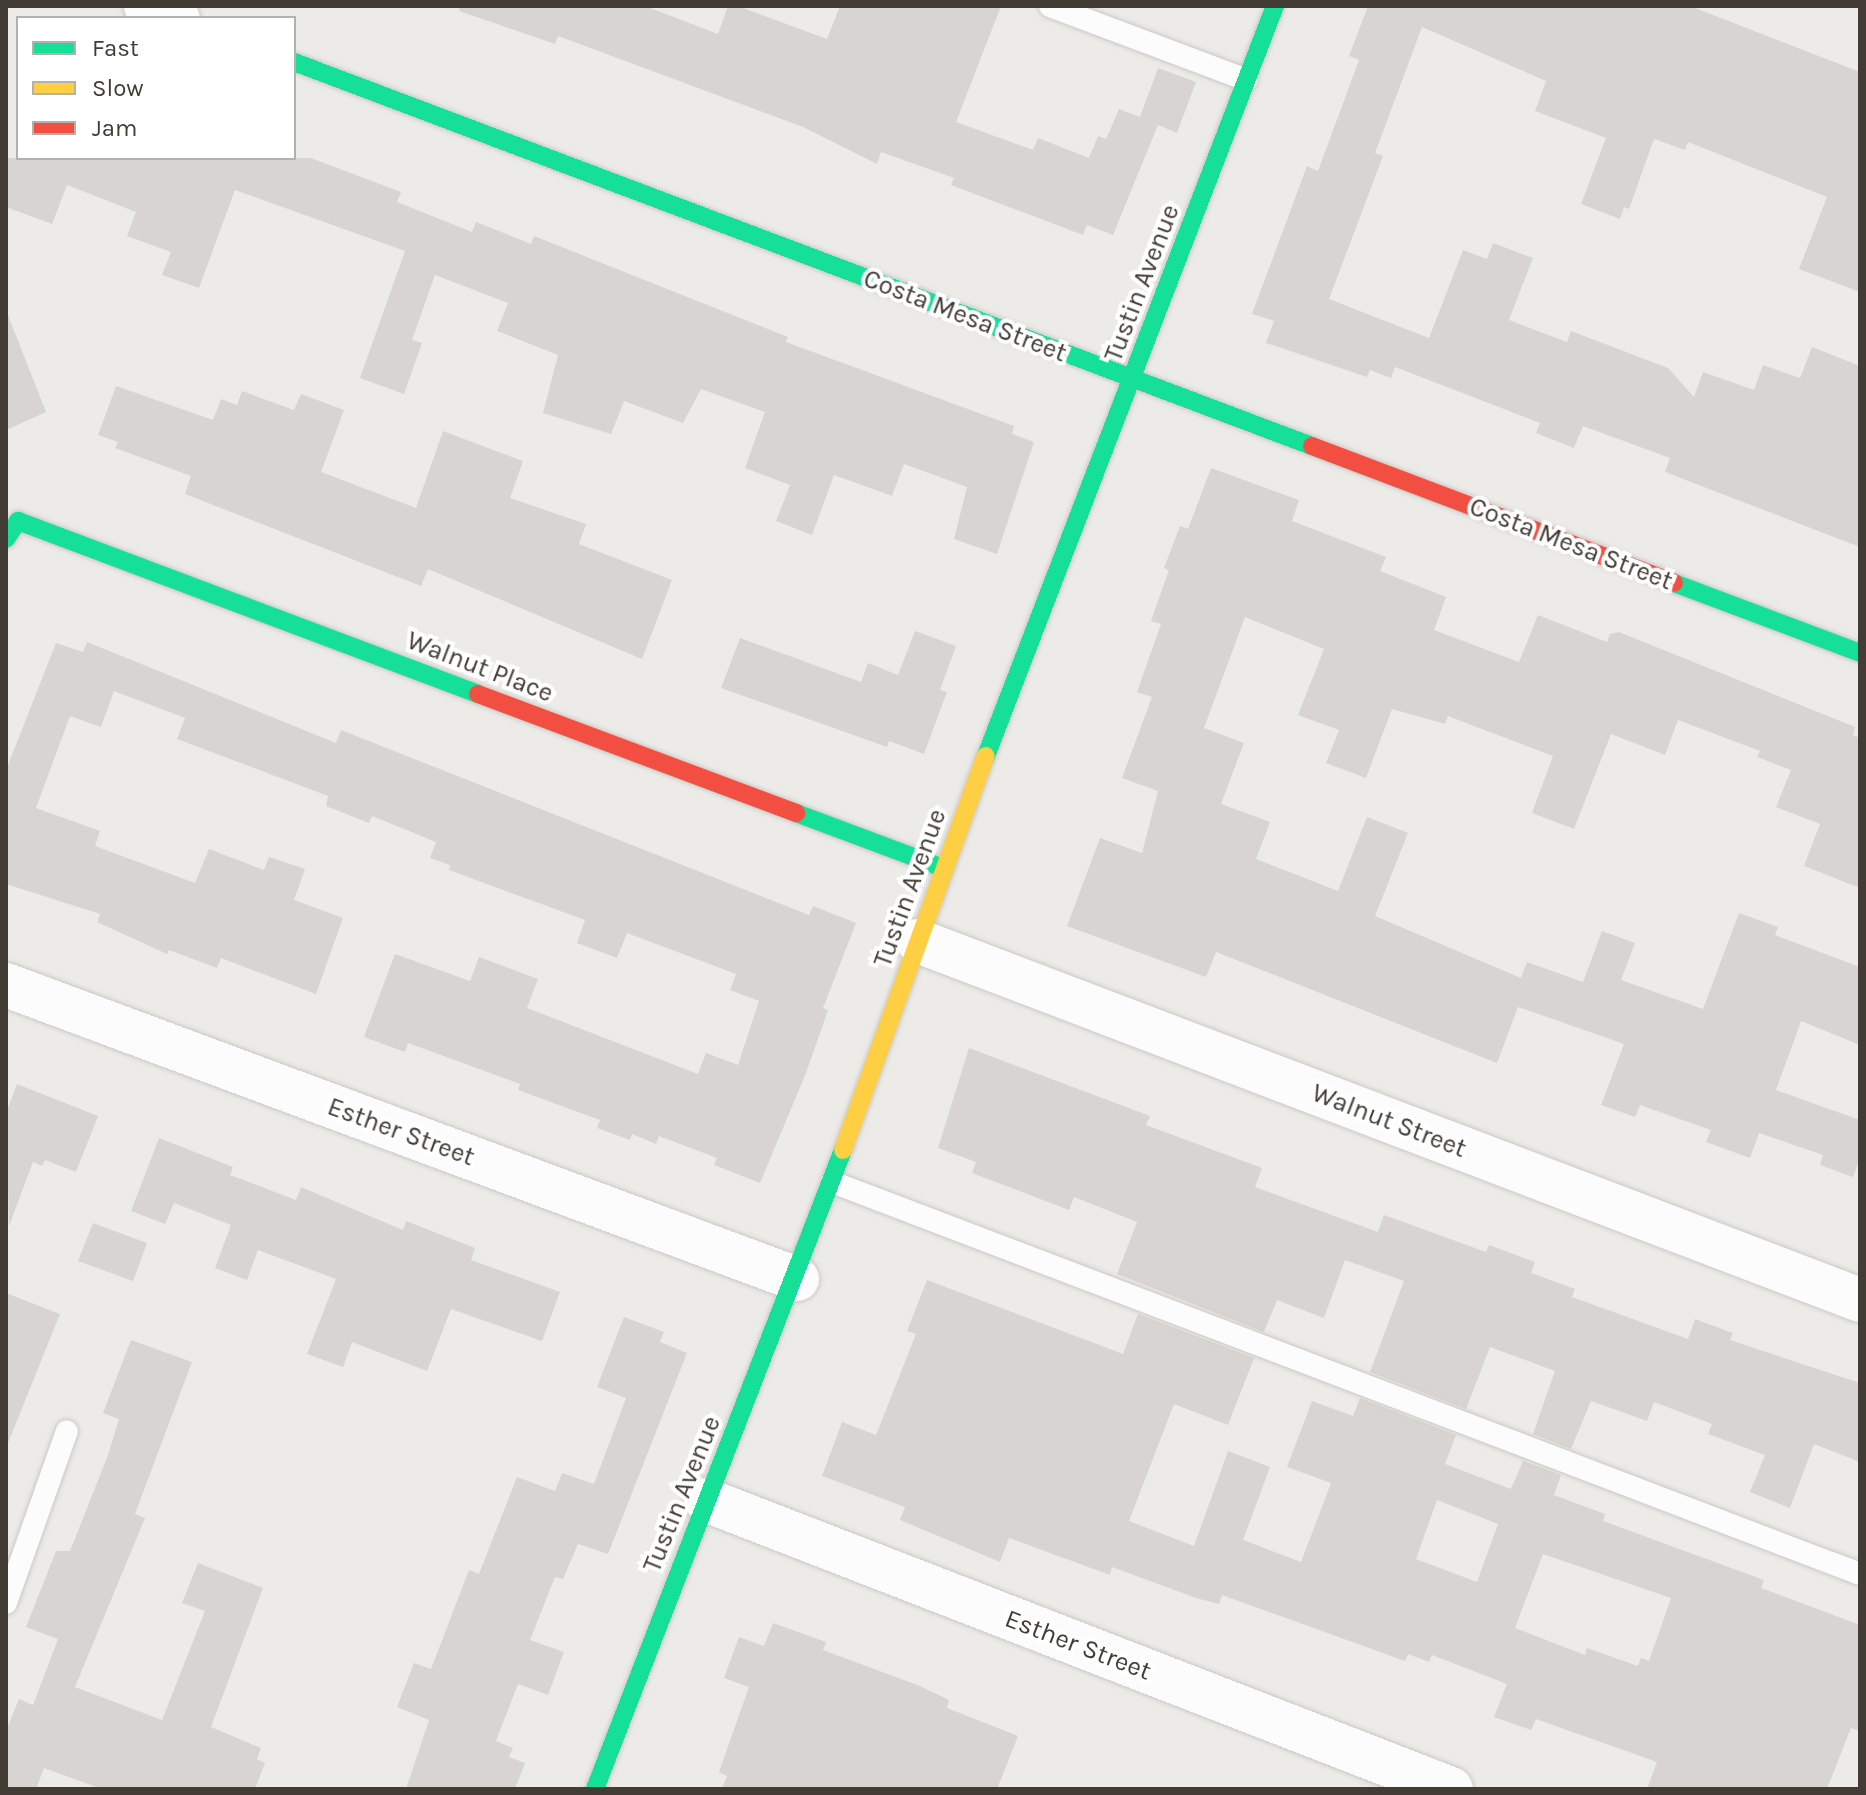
<!DOCTYPE html>
<style>
body{margin:0}
#map{position:relative;width:1866px;height:1795px;overflow:hidden;background:#edebe8;font-family:Karla,sans-serif}
div>[style]{position:absolute}
.building>*{inset:0;background:#d7d4d1}
.roads{filter:drop-shadow(0 0 2px #cbc9c6) drop-shadow(0 0 2px #cbc9c6)}
.lane>*{height:22px;margin:-11px;padding:0 11px;transform-origin:11px;border-radius:11px;background:#fcfcfc}
.street>*{height:44px;margin:-22px;padding:0 22px;transform-origin:22px;border-radius:22px;background:#fcfcfc}
.fast>*{height:18px;margin:-9px;padding:0 9px;transform-origin:9px;border-radius:9px;background:#16e098}
.slow>*{height:18px;margin:-9px;padding:0 9px;transform-origin:9px;border-radius:9px;background:#ffcf43}
.jam>*{height:18px;margin:-9px;padding:0 9px;transform-origin:9px;border-radius:9px;background:#f24e42}
span{translate:-50% -50%;white-space:nowrap;text-align:center;line-height:1.15;-webkit-text-stroke:8px #fff;paint-order:stroke}
.street-label{font-size:26px;color:#423c35}
.frame{position:absolute;inset:0;border:8px solid #423c35;pointer-events:none}
.legend{position:absolute;left:16px;top:16px;width:280px;height:144px;box-sizing:border-box;background:#fff;border:2px solid #b3b1ae;margin:0;padding:10px 14px;list-style:none;font-size:24px;color:#423c35}
.legend li{display:flex;align-items:center;gap:16px;height:40px}
.legend b{width:40px;border:2px solid #b3b1ae}
</style>
<div id="map">
<div class="building">
<i style="clip-path:polygon(460px 6px,645px 6px,718px 34px,728px 6px,738px 6px,827px 39px,840px 6px,1001px 6px,956px 122px,1033px 150px,1038px 138px,1089px 158px,1098px 136px,1106px 139px,1119px 109px,1140px 117px,1158px 68px,1196px 82px,1177px 133px,1158px 125px,1113px 235px,1087px 225px,1083px 235px,951px 185px,954px 178px,881px 152px,877px 164px,803px 127px,558px 36px,555px 44px,459px 11px)"></i>
<i style="clip-path:polygon(1368px 6px,1690px 6px,1860px 72px,1860px 292px,1799px 269px,1827px 197px,1688px 142px,1685px 150px,1654px 139px,1629px 209px,1624px 207px,1620px 219px,1581px 204px,1606px 138px,1535px 111px,1546px 81px,1422px 27px,1375px 153px,1383px 156px,1329px 299px,1429px 338px,1463px 250px,1487px 259px,1493px 243px,1533px 258px,1509px 320px,1567px 342px,1571px 331px,1668px 368px,1694px 397px,1703px 372px,1754px 390px,1763px 365px,1800px 378px,1812px 347px,1860px 366px,1860px 547px,1665px 472px,1670px 458px,1583px 426px,1574px 448px,1536px 433px,1540px 423px,1395px 367px,1391px 378px,1370px 370px,1367px 377px,1266px 343px,1274px 321px,1252px 314px,1307px 166px,1318px 171px,1359px 60px,1349px 56px)"></i>
<i style="clip-path:polygon(6px 158px,311px 158px,401px 192px,397px 202px,472px 232px,476px 222px,531px 244px,534px 236px,788px 337px,786px 342px,1014px 426px,1012px 434px,1034px 442px,997px 554px,954px 539px,967px 487px,904px 464px,892px 496px,834px 475px,812px 535px,776px 521px,790px 485px,745px 468px,765px 412px,701px 389px,683px 423px,624px 401px,611px 434px,543px 413px,558px 355px,497px 331px,508px 303px,435px 275px,412px 340px,422px 343px,404px 394px,360px 378px,405px 251px,235px 190px,199px 288px,162px 275px,171px 252px,127px 236px,136px 212px,67px 185px,52px 224px,6px 207px)"></i>
<i style="clip-path:polygon(6px 310px,46px 412px,6px 430px)"></i>
<i style="clip-path:polygon(116px 386px,213px 420px,221px 399px,237px 405px,242px 391px,294px 410px,301px 394px,344px 410px,321px 472px,416px 508px,443px 431px,523px 461px,510px 498px,586px 524px,579px 544px,672px 580px,642px 659px,428px 569px,421px 586px,185px 494px,191px 476px,115px 448px,118px 442px,98px 435px)"></i>
<i style="clip-path:polygon(1211px 468px,1299px 500px,1292px 521px,1386px 557px,1380px 571px,1446px 597px,1434px 630px,1519px 662px,1538px 615px,1607px 642px,1610px 634px,1619px 632px,1855px 727px,1853px 735px,1860px 738px,1860px 888px,1804px 866px,1820px 824px,1776px 807px,1791px 770px,1757px 757px,1760px 751px,1678px 720px,1665px 755px,1611px 734px,1574px 829px,1532px 813px,1553px 756px,1448px 716px,1445px 724px,1392px 709px,1366px 778px,1326px 763px,1339px 730px,1298px 715px,1324px 649px,1245px 617px,1204px 728px,1244px 743px,1221px 804px,1270px 822px,1256px 859px,1338px 891px,1367px 817px,1408px 833px,1375px 916px,1521px 978px,1527px 962px,1583px 982px,1602px 931px,1635px 943px,1621px 980px,1703px 1009px,1739px 913px,1778px 927px,1775px 935px,1860px 967px,1860px 1045px,1801px 1021px,1776px 1090px,1860px 1120px,1860px 1158px,1853px 1177px,1820px 1165px,1823px 1155px,1759px 1133px,1750px 1158px,1706px 1142px,1711px 1130px,1640px 1105px,1635px 1117px,1601px 1105px,1624px 1044px,1550px 1018px,1518px 1007px,1497px 1063px,1216px 952px,1206px 977px,1067px 926px,1100px 838px,1142px 853px,1158px 791px,1122px 778px,1152px 697px,1137px 692px,1161px 624px,1151px 621px,1169px 570px,1164px 568px,1180px 526px,1188px 529px)"></i>
<i style="clip-path:polygon(915px 631px,956px 646px,940px 690px,947px 692px,924px 754px,889px 741px,887px 747px,721px 688px,740px 638px,861px 682px,868px 663px,898px 675px)"></i>
<i style="clip-path:polygon(87px 642px,336px 743px,341px 730px,809px 915px,813px 906px,856px 923px,823px 1008px,828px 1010px,806px 1073px,760px 1183px,714px 1165px,717px 1158px,659px 1136px,656px 1144px,632px 1134px,630px 1140px,597px 1128px,600px 1120px,518px 1090px,520px 1084px,408px 1043px,405px 1052px,364px 1037px,395px 954px,470px 981px,479px 957px,538px 979px,527px 1008px,698px 1074px,706px 1053px,738px 1065px,759px 1001px,730px 990px,736px 974px,627px 933px,617px 958px,577px 943px,585px 920px,449px 870px,450px 865px,430px 858px,436px 842px,372px 816px,369px 823px,326px 806px,328px 796px,177px 739px,185px 718px,114px 691px,101px 727px,70px 716px,36px 808px,100px 831px,95px 846px,195px 883px,209px 849px,264px 870px,269px 857px,305px 869px,294px 900px,343px 918px,316px 994px,221px 958px,217px 968px,169px 950px,167px 954px,97px 922px,100px 914px,6px 884px,6px 770px,56px 643px,83px 652px)"></i>
<i style="clip-path:polygon(969px 1048px,1150px 1116px,1146px 1125px,1262px 1168px,1255px 1187px,1378px 1232px,1384px 1215px,1486px 1252px,1489px 1245px,1535px 1262px,1531px 1273px,1575px 1289px,1572px 1297px,1688px 1339px,1695px 1319px,1733px 1333px,1730px 1340px,1860px 1383px,1860px 1462px,1814px 1444px,1790px 1508px,1750px 1492px,1765px 1455px,1708px 1434px,1712px 1424px,1654px 1402px,1647px 1421px,1591px 1401px,1571px 1449px,1533px 1434px,1555px 1371px,1490px 1347px,1466px 1409px,1370px 1372px,1404px 1281px,1345px 1260px,1324px 1318px,1277px 1300px,1264px 1332px,1117px 1274px,1137px 1222px,1074px 1197px,1069px 1210px,972px 1173px,976px 1162px,938px 1148px)"></i>
<i style="clip-path:polygon(17px 1084px,98px 1116px,76px 1172px,45px 1160px,42px 1166px,33px 1162px,9px 1226px,6px 1113px)"></i>
<i style="clip-path:polygon(159px 1138px,233px 1167px,230px 1175px,296px 1200px,301px 1187px,403px 1230px,406px 1221px,475px 1248px,471px 1260px,560px 1292px,542px 1341px,451px 1309px,427px 1371px,352px 1342px,343px 1367px,307px 1354px,336px 1279px,258px 1250px,247px 1280px,215px 1268px,231px 1225px,174px 1203px,165px 1224px,131px 1211px)"></i>
<i style="clip-path:polygon(93px 1223px,147px 1243px,133px 1281px,78px 1261px)"></i>
<i style="clip-path:polygon(evenodd,927px 1280px,1123px 1354px,1138px 1314px,1254px 1358px,1228px 1425px,1174px 1404px,1129px 1521px,1194px 1546px,1228px 1451px,1270px 1467px,1243px 1540px,1301px 1562px,1331px 1483px,1287px 1467px,1312px 1401px,1353px 1416px,1360px 1398px,1456px 1435px,1445px 1464px,1511px 1489px,1523px 1461px,1561px 1475px,1554px 1495px,1605px 1514px,1603px 1521px,1764px 1580px,1761px 1588px,1860px 1625px,1860px 1731px,1851px 1728px,1827px 1789px,1647px 1789px,1657px 1762px,1536px 1719px,1531px 1730px,1494px 1717px,1507px 1684px,1432px 1655px,1429px 1662px,1408px 1654px,1405px 1661px,1222px 1595px,1219px 1604px,1196px 1598px,1112px 1567px,1110px 1575px,1009px 1538px,1000px 1562px,900px 1520px,905px 1507px,822px 1476px,842px 1422px,876px 1435px,916px 1334px,907px 1331px,927px 1280px,1437px 1500px,1498px 1524px,1477px 1582px,1416px 1559px,1437px 1500px,927px 1280px,1543px 1554px,1671px 1598px,1649px 1661px,1641px 1658px,1638px 1666px,1587px 1648px,1585px 1655px,1515px 1628px,1543px 1554px)"></i>
<i style="clip-path:polygon(6px 1293px,60px 1314px,8px 1443px,6px 1443px)"></i>
<i style="clip-path:polygon(624px 1317px,664px 1332px,660px 1342px,687px 1353px,608px 1554px,578px 1544px,563px 1579px,555px 1577px,530px 1640px,564px 1652px,548px 1695px,518px 1684px,496px 1741px,513px 1748px,509px 1757px,525px 1763px,515px 1789px,406px 1789px,429px 1720px,397px 1707px,414px 1663px,431px 1669px,469px 1570px,479px 1574px,517px 1477px,555px 1491px,562px 1473px,594px 1484px,626px 1398px,597px 1387px)"></i>
<i style="clip-path:polygon(131px 1340px,192px 1362px,135px 1514px,145px 1518px,75px 1687px,162px 1720px,205px 1611px,182px 1603px,198px 1563px,263px 1588px,211px 1727px,261px 1748px,257px 1759px,265px 1763px,255px 1789px,102px 1789px,44px 1768px,36px 1789px,6px 1789px,6px 1731px,19px 1699px,33px 1705px,58px 1639px,26px 1627px,56px 1551px,70px 1551px,108px 1455px,119px 1419px,103px 1413px)"></i>
<i style="clip-path:polygon(773px 1623px,826px 1642px,823px 1650px,920px 1686px,949px 1700px,947px 1708px,1018px 1736px,997px 1789px,722px 1789px,727px 1776px,719px 1772px,749px 1687px,724px 1678px,739px 1637px,764px 1646px)"></i>
</div>
<div class="roads">
<div class="lane">
<i style="left:1050px;top:6px;width:210px;rotate:20.6deg"></i>
<i style="left:832px;top:1182px;width:1100px;rotate:20.87deg"></i>
<i style="left:6px;top:1603px;width:182px;rotate:-70.5deg"></i>
</div>
<div class="street">
<i style="left:146px;top:6px;width:34px;rotate:21deg"></i>
<i style="left:918px;top:941px;width:1008px;rotate:20.86deg"></i>
<i style="left:6px;top:985px;width:844px;rotate:20.39deg"></i>
<i style="left:706px;top:1500px;width:799px;rotate:21.2deg"></i>
</div>
<div class="fast">
<i style="left:294px;top:62px;width:1088px;rotate:20.67deg"></i>
<i style="left:6px;top:539px;width:22px;rotate:-56deg"></i>
<i style="left:18px;top:521px;width:491px;rotate:20.6deg"></i>
<i style="left:1674px;top:583px;width:199px;rotate:20.6deg"></i>
<i style="left:986px;top:756px;width:804px;rotate:-68.93deg"></i>
<i style="left:796px;top:813px;width:157px;rotate:20.5deg"></i>
<i style="left:595px;top:1789px;width:685px;rotate:-68.79deg"></i>
</div>
<div class="slow">
<i style="left:843px;top:1150px;width:419px;rotate:-70.1deg"></i>
</div>
<div class="jam">
<i style="left:1312px;top:446px;width:387px;rotate:20.7deg"></i>
<i style="left:478px;top:694px;width:340px;rotate:20.5deg"></i>
</div>
</div>
<div class="street-label">
<span style="left:1142px;top:283px;rotate:-69deg">Tustin Avenue</span>
<span style="left:965px;top:316px;rotate:21deg">Costa Mesa Street</span>
<span style="left:1571px;top:544px;rotate:21deg">Costa Mesa Street</span>
<span style="left:480px;top:667px;rotate:21deg">Walnut Place</span>
<span style="left:910px;top:888px;rotate:-70deg">Tustin Avenue</span>
<span style="left:1389px;top:1121px;rotate:21deg">Walnut Street</span>
<span style="left:401px;top:1132px;rotate:20deg">Esther Street</span>
<span style="left:682px;top:1494px;rotate:-68deg">Tustin Avenue</span>
<span style="left:1078px;top:1645px;rotate:21deg">Esther Street</span>
</div>
<div class="frame"></div>
<ul class="legend">
<li><b style="height:10px;background:#16e098"></b>Fast</li>
<li><b style="height:10px;background:#ffcf43"></b>Slow</li>
<li><b style="height:10px;background:#f24e42"></b>Jam</li>
</ul>
</div>
